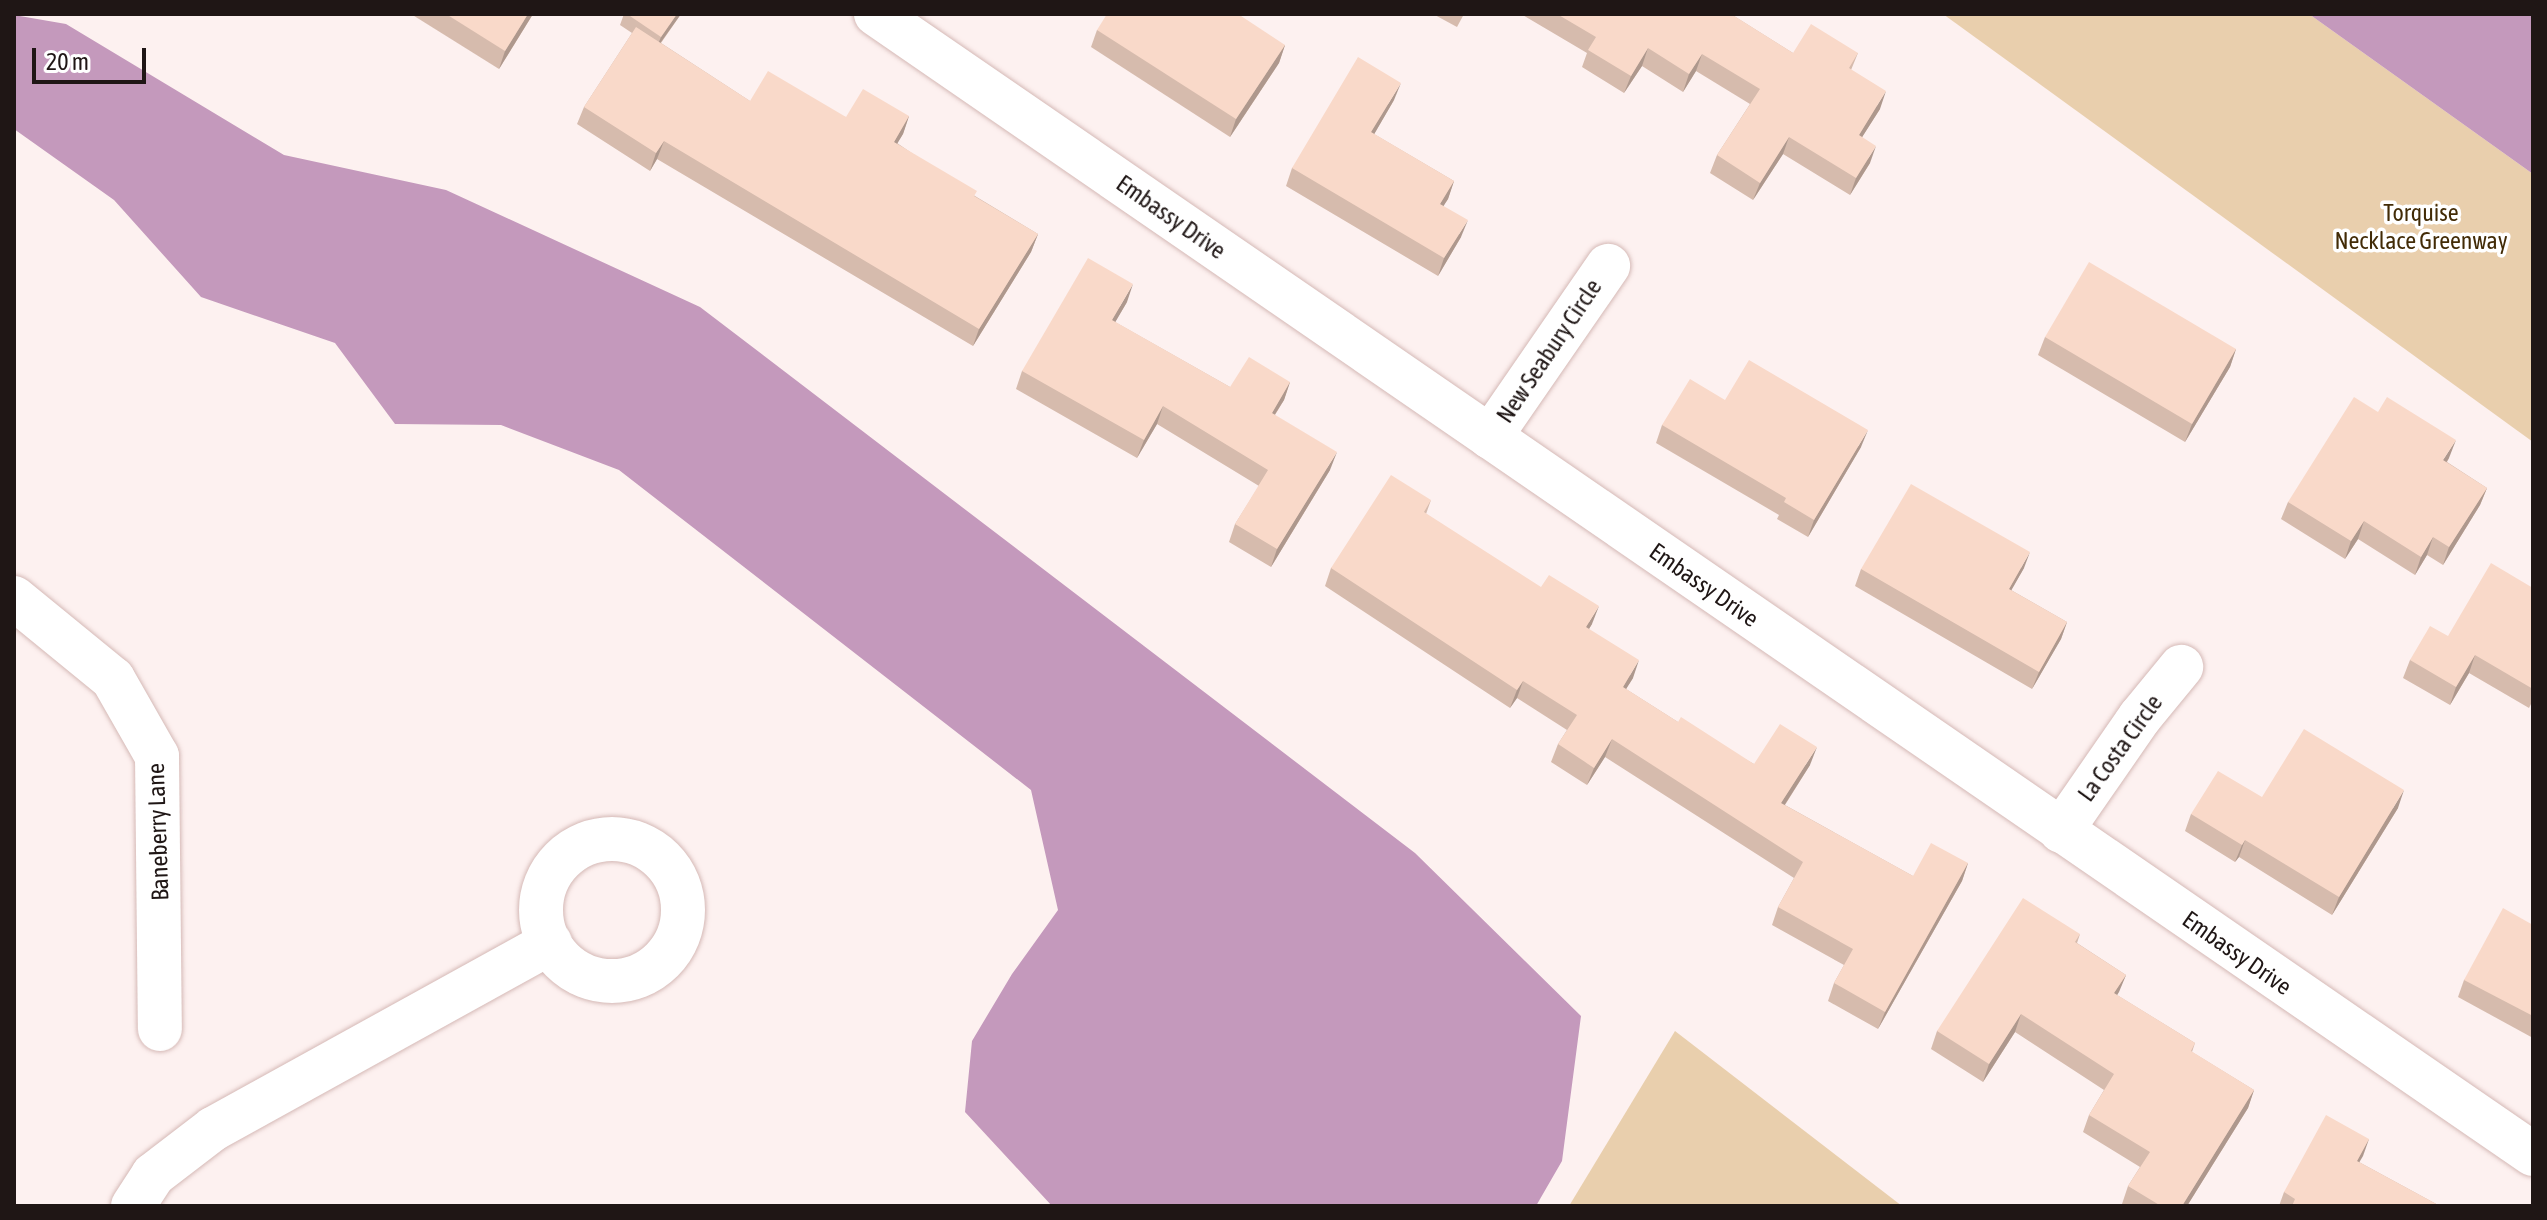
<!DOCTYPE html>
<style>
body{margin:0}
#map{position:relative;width:2547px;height:1220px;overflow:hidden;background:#fdf1f0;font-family:"Asap Condensed",sans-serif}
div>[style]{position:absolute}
.green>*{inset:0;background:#e9cfad}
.water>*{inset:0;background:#c499bc}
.roads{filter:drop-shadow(0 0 2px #d5b9b6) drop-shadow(0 0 2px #d5b9b6)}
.minor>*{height:44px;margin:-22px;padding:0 22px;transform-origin:22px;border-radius:22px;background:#fff}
.minor>.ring{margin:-22px;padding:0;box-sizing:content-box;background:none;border:44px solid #fff;border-radius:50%}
.wall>*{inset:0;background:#d6bbad}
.shaded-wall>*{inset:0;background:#ae988d}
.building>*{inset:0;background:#f9d9c9}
span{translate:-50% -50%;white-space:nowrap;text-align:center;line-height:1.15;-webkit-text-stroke:7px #fff;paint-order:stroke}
.park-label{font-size:24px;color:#422b06}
.street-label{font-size:24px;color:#1f1615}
.frame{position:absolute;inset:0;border:16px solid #1f1615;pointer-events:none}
.scale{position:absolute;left:32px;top:48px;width:114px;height:36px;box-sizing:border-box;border:4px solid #1f1615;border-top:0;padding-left:10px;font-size:24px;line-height:28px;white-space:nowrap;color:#1f1615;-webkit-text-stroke:6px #fff;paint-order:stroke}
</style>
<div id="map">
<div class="green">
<i style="clip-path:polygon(1943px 14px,2309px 14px,2533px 174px,2533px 442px)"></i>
<i style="clip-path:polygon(1675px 1031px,1902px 1206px,1569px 1206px)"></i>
</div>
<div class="water">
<i style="clip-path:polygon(2309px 14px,2533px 14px,2533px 174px)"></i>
<i style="clip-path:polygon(14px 15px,66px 24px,284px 155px,446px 190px,700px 307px,1415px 853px,1581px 1016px,1562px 1161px,1536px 1206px,1052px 1206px,965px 1112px,972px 1041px,1012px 974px,1058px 910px,1031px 790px,619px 470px,501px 425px,395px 424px,335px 343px,201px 297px,114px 200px,14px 129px)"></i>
</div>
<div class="roads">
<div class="minor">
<i style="left:876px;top:14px;width:2011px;rotate:34.53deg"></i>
<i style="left:1490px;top:437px;width:208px;rotate:-55.4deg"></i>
<i style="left:14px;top:598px;width:128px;rotate:39.3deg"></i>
<i style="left:113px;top:679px;width:89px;rotate:60.3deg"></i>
<i style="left:157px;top:756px;width:273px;rotate:89.4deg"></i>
<i style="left:2061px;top:831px;width:139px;rotate:-55.3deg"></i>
<i style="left:2140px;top:717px;width:65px;rotate:-50.6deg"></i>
<i class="ring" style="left:541px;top:839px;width:98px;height:98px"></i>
<i style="left:133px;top:1206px;width:37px;rotate:-57deg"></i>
<i style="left:153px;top:1175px;width:76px;rotate:-37.5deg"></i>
<i style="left:213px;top:1129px;width:385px;rotate:-28.9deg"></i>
</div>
</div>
<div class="wall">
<i style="clip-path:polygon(411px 14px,533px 14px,499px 69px)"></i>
<i style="clip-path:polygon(624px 14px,681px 14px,661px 43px,750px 101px,846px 117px,909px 116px,903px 134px,897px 143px,975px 196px,1038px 234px,1031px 252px,973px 346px,657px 159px,650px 171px,577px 124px,584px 107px,632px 33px,620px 25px)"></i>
<i style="clip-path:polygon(1433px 14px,1464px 14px,1457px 27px)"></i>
<i style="clip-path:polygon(1521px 14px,1735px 14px,1734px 16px,1793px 53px,1858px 53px,1851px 70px,1880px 109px,1862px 137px,1870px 163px,1850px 195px,1783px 154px,1753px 200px,1710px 173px,1717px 155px,1750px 104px,1696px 71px,1683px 92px,1642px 66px,1624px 93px,1582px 67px,1587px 53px)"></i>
<i style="clip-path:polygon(1097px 30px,1285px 45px,1279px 63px,1230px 137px,1091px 47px)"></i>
<i style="clip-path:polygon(1394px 100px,1374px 134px,1454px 181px,1448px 199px,1443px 206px,1461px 237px,1438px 276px,1286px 186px,1292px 168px)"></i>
<i style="clip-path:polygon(1127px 302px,1115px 322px,1230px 387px,1290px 382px,1284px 400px,1275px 415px,1330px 470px,1271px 567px,1229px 542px,1235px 524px,1259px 486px,1157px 424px,1137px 458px,1016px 389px,1022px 371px)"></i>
<i style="clip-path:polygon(2045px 337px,2236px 349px,2230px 367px,2185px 442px,2038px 355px)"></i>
<i style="clip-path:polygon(1725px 400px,1861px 447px,1808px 537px,1777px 519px,1779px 515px,1656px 443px,1662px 425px)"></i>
<i style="clip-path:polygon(2449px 458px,2447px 462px,2487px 488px,2480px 505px,2443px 565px,2427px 555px,2415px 575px,2358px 539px,2345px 559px,2281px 519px,2288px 502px)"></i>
<i style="clip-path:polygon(1431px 500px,1426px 514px,1592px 624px,1589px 629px,1633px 678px,1626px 689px,1678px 722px,1754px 764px,1810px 765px,1785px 805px,1913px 876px,1968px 863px,1962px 881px,1878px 1029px,1828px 1001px,1834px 983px,1844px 965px,1772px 925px,1778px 907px,1794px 878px,1605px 757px,1587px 785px,1551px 762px,1558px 744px,1567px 730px,1517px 698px,1510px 708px,1325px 586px,1331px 568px)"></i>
<i style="clip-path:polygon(2024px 568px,2011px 590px,2067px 622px,2061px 639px,2032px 689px,1855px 586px,1861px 569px)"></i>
<i style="clip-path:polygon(2533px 588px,2533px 700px,2529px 708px,2469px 673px,2450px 705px,2403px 678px,2410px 660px)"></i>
<i style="clip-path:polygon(2398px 808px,2332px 915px,2239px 857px,2235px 862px,2185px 831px,2191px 814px)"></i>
<i style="clip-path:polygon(2533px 925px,2533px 1038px,2458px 997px,2464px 980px)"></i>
<i style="clip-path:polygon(2080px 934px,2077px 943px,2126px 975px,2117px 995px,2195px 1043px,2192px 1052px,2254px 1090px,2248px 1108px,2187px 1206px,2126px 1206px,2122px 1204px,2128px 1186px,2140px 1167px,2083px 1132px,2089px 1115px,2104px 1090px,2015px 1032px,1983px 1082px,1931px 1049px,1937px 1031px)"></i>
<i style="clip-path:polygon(2369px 1139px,2359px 1162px,2440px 1206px,2279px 1206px,2284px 1192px)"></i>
</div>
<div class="shaded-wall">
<i style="clip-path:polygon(528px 14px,533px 14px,499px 69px,505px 51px)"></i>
<i style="clip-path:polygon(677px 14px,681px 14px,656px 49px,661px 37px)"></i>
<i style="clip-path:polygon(1285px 45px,1279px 63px,1230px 137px,1236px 119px)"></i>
<i style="clip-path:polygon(1648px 48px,1642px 66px,1624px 93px,1631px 76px)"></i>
<i style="clip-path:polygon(1702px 54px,1696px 71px,1683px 92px,1689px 74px)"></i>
<i style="clip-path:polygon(1401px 83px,1394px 100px,1365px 150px,1371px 132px)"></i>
<i style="clip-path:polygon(1886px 91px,1880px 109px,1852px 153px,1859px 135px)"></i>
<i style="clip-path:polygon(909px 116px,903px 134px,888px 159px,894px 142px)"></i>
<i style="clip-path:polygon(1789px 137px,1783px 154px,1753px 200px,1760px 183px)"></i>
<i style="clip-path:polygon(664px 141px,657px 159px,650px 171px,656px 153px)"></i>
<i style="clip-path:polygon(1876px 146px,1870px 163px,1850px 195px,1856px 178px)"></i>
<i style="clip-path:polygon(1454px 181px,1448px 199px,1434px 221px,1440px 204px)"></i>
<i style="clip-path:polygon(1468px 220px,1461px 237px,1438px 276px,1444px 258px)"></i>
<i style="clip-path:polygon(1038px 234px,1031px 252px,973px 346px,979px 329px)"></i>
<i style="clip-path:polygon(1133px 284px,1127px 302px,1106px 338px,1112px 320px)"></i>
<i style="clip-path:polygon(2236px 349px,2230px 367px,2185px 442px,2192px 424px)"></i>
<i style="clip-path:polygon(1290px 382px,1284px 400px,1265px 430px,1272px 413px)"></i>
<i style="clip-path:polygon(1163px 406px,1157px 424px,1137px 458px,1144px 440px)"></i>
<i style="clip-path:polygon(1868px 430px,1861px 447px,1808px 537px,1814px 520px)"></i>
<i style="clip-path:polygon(2456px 440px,2449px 458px,2436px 478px,2443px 460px)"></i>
<i style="clip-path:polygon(1337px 452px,1330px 470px,1271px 567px,1277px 549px)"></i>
<i style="clip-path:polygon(2487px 488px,2480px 505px,2443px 565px,2449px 547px)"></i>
<i style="clip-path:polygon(2364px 521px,2358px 539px,2345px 559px,2351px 541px)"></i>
<i style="clip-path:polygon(2433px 537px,2427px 555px,2415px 575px,2421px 557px)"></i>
<i style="clip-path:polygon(2030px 552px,2024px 568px,2003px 605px,2009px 589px)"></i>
<i style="clip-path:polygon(1599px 606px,1592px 624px,1579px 645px,1586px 627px)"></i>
<i style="clip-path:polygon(2067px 622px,2061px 639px,2032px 689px,2039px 672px)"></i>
<i style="clip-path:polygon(2475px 655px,2469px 673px,2450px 705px,2456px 687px)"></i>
<i style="clip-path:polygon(1639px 660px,1633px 678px,1616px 705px,1623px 687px)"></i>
<i style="clip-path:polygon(1523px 681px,1517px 698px,1510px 708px,1517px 690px)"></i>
<i style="clip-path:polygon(1612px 739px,1605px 757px,1587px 785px,1594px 768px)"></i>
<i style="clip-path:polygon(1817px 747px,1810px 765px,1775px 820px,1781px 803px)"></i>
<i style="clip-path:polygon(2404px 790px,2398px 808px,2332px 915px,2339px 897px)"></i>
<i style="clip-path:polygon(2245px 840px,2239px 857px,2235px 862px,2242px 845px)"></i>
<i style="clip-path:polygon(1968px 863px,1962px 881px,1878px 1029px,1885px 1012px)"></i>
<i style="clip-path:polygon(2126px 975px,2119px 992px,2107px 1011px,2114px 993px)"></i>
<i style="clip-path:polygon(2021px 1014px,2015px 1032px,1983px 1082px,1989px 1064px)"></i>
<i style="clip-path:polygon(2254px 1090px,2248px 1108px,2187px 1206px,2182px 1206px)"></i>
<i style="clip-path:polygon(2369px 1139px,2363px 1156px,2350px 1178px,2357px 1161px)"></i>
</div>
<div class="building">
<i style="clip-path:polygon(446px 14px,528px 14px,505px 51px)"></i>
<i style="clip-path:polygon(627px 14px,677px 14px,661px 37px)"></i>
<i style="clip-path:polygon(1107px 14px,1238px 14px,1285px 45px,1236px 119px,1097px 30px)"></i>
<i style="clip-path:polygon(1557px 14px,1731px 14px,1793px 53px,1811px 24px,1858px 53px,1849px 68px,1886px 91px,1859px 135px,1876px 146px,1856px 178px,1789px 137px,1760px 183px,1717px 155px,1760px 89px,1702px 54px,1689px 74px,1648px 48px,1631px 76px,1588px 50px,1596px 37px)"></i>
<i style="clip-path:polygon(636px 27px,750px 101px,768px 71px,846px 117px,863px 89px,909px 116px,894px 142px,977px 191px,974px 196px,1038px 234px,979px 329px,664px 141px,656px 153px,584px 107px)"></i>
<i style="clip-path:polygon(1358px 57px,1401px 83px,1371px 132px,1454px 181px,1440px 204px,1468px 220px,1444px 258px,1292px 168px)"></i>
<i style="clip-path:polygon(1088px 258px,1133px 284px,1112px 320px,1230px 387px,1249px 357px,1290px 382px,1272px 413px,1337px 452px,1277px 549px,1235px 524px,1268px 470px,1163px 406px,1144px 440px,1022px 371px)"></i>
<i style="clip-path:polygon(2089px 262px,2236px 349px,2192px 424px,2045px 337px)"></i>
<i style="clip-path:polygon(1749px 360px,1868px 430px,1814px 520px,1784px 502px,1786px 498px,1662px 425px,1690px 379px,1725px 400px)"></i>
<i style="clip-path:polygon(2354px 397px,2378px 412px,2387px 397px,2456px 440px,2443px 460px,2487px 488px,2449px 547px,2433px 537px,2421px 557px,2364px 521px,2351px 541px,2288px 502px)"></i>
<i style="clip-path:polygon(1391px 475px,1431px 500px,1424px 512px,1541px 587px,1549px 575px,1599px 606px,1586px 627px,1639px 660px,1623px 687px,1678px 722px,1681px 717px,1754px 764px,1780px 724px,1817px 747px,1781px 803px,1913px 876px,1931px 843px,1968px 863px,1885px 1012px,1834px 983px,1853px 949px,1778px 907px,1803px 862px,1612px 739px,1594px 768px,1558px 744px,1577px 715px,1523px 681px,1517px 690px,1331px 568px)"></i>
<i style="clip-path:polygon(1911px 484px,2030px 552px,2009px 589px,2067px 622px,2039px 672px,1861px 569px)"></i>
<i style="clip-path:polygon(2491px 563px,2533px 588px,2533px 689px,2475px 655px,2456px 687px,2410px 660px,2430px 626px,2448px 636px)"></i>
<i style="clip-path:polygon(2304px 729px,2404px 790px,2339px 897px,2245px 840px,2242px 845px,2191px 814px,2218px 771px,2262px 797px)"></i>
<i style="clip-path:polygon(2023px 898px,2080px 934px,2075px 942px,2126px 975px,2114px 993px,2195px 1043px,2191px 1051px,2254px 1090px,2182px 1206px,2161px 1206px,2128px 1186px,2150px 1152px,2089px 1115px,2114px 1074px,2021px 1014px,1989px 1064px,1937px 1031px)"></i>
<i style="clip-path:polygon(2503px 908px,2533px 925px,2533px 1016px,2464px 980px)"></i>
<i style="clip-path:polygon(2326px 1115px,2369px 1139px,2357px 1161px,2440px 1206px,2292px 1206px,2295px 1199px,2284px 1192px)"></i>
</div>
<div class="park-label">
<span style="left:2421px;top:227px">Torquise<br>Necklace Greenway</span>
</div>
<div class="street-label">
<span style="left:1171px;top:217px;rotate:35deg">Embassy Drive</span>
<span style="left:1549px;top:351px;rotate:-56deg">New Seabury Circle</span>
<span style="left:1704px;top:585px;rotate:35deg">Embassy Drive</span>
<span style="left:2120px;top:748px;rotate:-54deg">La Costa Circle</span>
<span style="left:158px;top:832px;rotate:-92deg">Baneberry Lane</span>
<span style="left:2237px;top:953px;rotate:35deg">Embassy Drive</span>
</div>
<div class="frame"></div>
<div class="scale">20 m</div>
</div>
